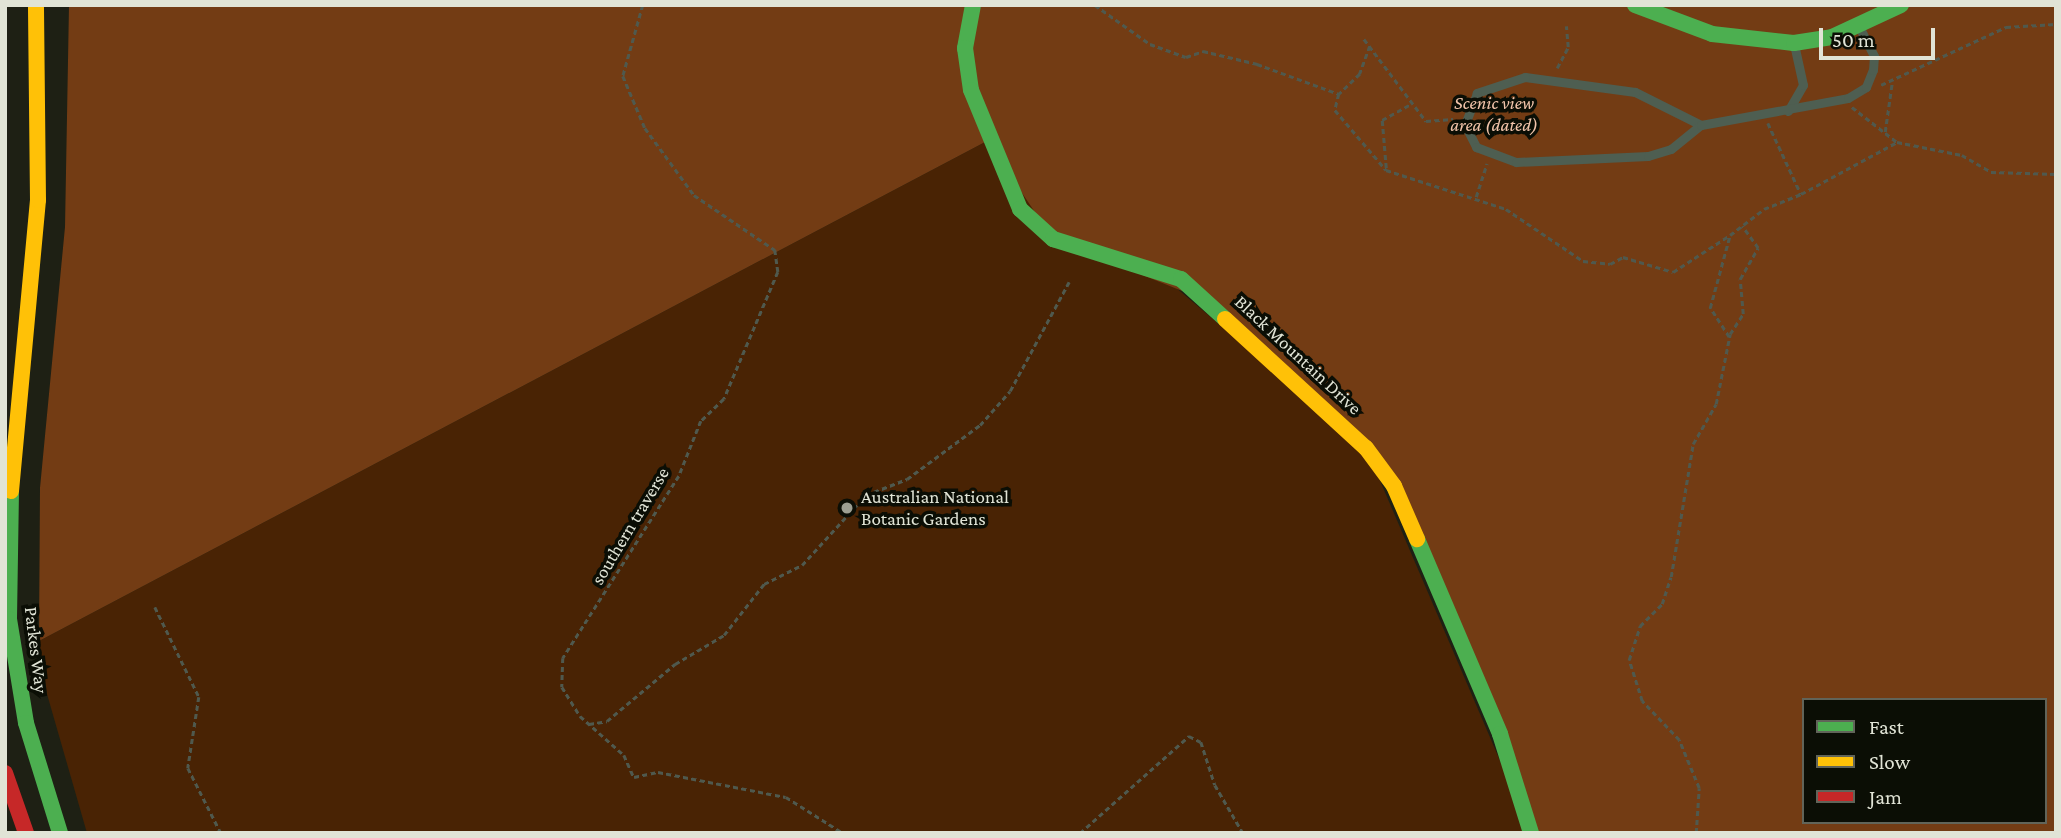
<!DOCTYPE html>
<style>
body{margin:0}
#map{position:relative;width:2061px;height:838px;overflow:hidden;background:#1e2014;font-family:"Crimson Pro",serif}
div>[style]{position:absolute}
.green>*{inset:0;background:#492304}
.forest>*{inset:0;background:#733c14}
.path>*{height:2.5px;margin-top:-1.25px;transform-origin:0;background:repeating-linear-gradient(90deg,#4f594e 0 5px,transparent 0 8.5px)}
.lane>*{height:9px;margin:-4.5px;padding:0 4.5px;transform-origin:4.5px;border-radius:4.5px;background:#4e5e51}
.fast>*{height:16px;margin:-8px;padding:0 8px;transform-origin:8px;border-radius:8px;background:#4caf50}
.slow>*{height:16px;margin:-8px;padding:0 8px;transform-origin:8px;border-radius:8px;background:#ffc107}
.jam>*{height:16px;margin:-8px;padding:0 8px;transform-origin:8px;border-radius:8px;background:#c62828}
.dots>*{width:19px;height:19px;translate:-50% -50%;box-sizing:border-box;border:4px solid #0b0e05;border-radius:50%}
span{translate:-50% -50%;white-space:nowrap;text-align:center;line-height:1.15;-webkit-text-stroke:7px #0b0e05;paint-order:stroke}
.park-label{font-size:19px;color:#f3c5ab;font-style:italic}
.street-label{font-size:19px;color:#e1e4d6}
.poi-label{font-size:19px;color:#e1e4d6}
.left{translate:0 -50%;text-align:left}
.frame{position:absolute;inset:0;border:7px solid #e1e4d6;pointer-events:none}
.legend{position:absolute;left:1802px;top:698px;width:245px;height:126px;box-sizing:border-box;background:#0b0e05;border:2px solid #616459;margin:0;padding:9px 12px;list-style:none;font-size:21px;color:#e1e4d6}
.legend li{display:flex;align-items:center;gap:14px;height:35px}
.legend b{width:35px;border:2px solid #616459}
.scale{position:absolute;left:1819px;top:28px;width:116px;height:32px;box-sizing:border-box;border:4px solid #e1e4d6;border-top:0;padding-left:9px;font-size:21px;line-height:24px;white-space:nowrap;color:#e1e4d6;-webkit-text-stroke:5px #0b0e05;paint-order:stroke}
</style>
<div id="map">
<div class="green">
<i style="clip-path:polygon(987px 141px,1149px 265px,1366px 448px,1531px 833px,87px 833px,47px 694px,39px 641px)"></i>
</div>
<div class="forest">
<i style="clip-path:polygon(evenodd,69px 5px,2056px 5px,2056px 833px,1531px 833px,1394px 486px,1212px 303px,1053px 239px,987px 141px,39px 641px,40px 488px,65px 227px,69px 5px,1804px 700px,2045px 700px,2045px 822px,1804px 822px,1804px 700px)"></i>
</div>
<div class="path">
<i style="left:643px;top:5px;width:74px;rotate:105.7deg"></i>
<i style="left:623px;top:76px;width:56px;rotate:67.1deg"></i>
<i style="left:645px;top:128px;width:83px;rotate:53.8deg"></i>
<i style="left:694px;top:195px;width:98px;rotate:34.2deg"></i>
<i style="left:775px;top:250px;width:22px;rotate:82deg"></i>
<i style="left:778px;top:272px;width:138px;rotate:113deg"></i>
<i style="left:724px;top:399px;width:32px;rotate:136deg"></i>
<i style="left:701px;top:421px;width:59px;rotate:111.8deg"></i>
<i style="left:679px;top:476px;width:216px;rotate:122.5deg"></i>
<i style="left:563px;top:658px;width:29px;rotate:92deg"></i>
<i style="left:562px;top:687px;width:34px;rotate:58deg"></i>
<i style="left:580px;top:716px;width:59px;rotate:41.6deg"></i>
<i style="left:624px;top:755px;width:24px;rotate:66deg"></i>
<i style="left:634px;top:777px;width:25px;rotate:-12deg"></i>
<i style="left:658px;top:772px;width:130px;rotate:11.1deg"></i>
<i style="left:786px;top:797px;width:67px;rotate:32.3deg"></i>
<i style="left:1095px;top:5px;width:67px;rotate:35.3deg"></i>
<i style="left:1150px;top:44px;width:38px;rotate:20deg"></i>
<i style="left:1186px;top:57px;width:18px;rotate:-19deg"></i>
<i style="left:1203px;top:51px;width:56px;rotate:13.5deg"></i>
<i style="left:1257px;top:64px;width:87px;rotate:20.1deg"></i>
<i style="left:1364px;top:39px;width:103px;rotate:52.9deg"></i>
<i style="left:1426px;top:121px;width:27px;rotate:-4deg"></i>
<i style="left:1370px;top:46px;width:30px;rotate:110deg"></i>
<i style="left:1360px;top:74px;width:29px;rotate:136deg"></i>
<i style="left:1339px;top:94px;width:16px;rotate:104deg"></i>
<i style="left:1335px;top:110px;width:79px;rotate:49.6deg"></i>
<i style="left:1386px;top:170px;width:126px;rotate:18deg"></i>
<i style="left:1506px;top:209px;width:93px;rotate:34deg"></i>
<i style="left:1583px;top:261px;width:27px;rotate:6deg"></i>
<i style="left:1610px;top:264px;width:15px;rotate:-28deg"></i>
<i style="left:1623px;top:257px;width:52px;rotate:16.7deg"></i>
<i style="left:1673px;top:272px;width:68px;rotate:-33deg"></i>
<i style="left:1557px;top:68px;width:24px;rotate:-62deg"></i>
<i style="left:1568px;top:47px;width:21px;rotate:-95deg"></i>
<i style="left:1881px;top:85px;width:138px;rotate:-24.9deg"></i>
<i style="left:2006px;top:27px;width:50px;rotate:-3.4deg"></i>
<i style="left:1852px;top:107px;width:57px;rotate:37.9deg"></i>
<i style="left:1897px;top:142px;width:66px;rotate:11.3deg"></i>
<i style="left:1962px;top:155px;width:34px;rotate:30deg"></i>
<i style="left:1991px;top:172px;width:65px;rotate:1.8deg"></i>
<i style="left:1768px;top:123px;width:78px;rotate:65.1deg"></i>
<i style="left:1801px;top:194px;width:109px;rotate:-28.4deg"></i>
<i style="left:1885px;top:132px;width:49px;rotate:-81.9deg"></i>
<i style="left:1386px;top:168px;width:48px;rotate:-94.8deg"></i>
<i style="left:1382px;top:120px;width:31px;rotate:-29deg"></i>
<i style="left:1476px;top:197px;width:35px;rotate:-72deg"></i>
<i style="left:1729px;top:337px;width:35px;rotate:-123deg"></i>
<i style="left:1710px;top:308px;width:76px;rotate:-74.7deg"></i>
<i style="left:1730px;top:235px;width:43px;rotate:-37.4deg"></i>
<i style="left:1764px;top:209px;width:40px;rotate:-22deg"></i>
<i style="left:155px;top:607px;width:100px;rotate:63.9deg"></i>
<i style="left:199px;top:697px;width:72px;rotate:98.8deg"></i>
<i style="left:188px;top:768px;width:73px;rotate:63.1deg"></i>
<i style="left:589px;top:724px;width:18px;rotate:-9deg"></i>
<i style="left:607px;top:721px;width:89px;rotate:-40deg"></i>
<i style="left:675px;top:664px;width:57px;rotate:-30.6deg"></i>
<i style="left:724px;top:635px;width:65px;rotate:-51.9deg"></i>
<i style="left:764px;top:584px;width:42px;rotate:-26.6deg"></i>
<i style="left:802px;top:565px;width:95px;rotate:-47.6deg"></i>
<i style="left:866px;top:495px;width:44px;rotate:-21.3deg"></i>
<i style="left:907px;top:479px;width:91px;rotate:-36.5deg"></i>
<i style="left:980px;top:425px;width:45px;rotate:-48.6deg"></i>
<i style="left:1010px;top:391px;width:124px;rotate:-61.6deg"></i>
<i style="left:1080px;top:833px;width:146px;rotate:-41.7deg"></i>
<i style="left:1189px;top:736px;width:13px;rotate:27deg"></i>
<i style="left:1201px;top:742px;width:45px;rotate:72deg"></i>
<i style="left:1215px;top:785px;width:56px;rotate:59.7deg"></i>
<i style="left:1696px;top:833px;width:45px;rotate:-86.2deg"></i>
<i style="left:1699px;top:788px;width:52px;rotate:-112.6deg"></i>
<i style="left:1679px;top:740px;width:54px;rotate:-133.5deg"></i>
<i style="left:1642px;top:701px;width:43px;rotate:-107.6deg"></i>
<i style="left:1629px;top:660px;width:36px;rotate:-72deg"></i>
<i style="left:1640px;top:626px;width:31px;rotate:-45deg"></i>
<i style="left:1662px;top:604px;width:28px;rotate:-72deg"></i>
<i style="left:1671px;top:577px;width:135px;rotate:-80.6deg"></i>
<i style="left:1693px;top:444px;width:46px;rotate:-60.1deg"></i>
<i style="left:1716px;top:404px;width:71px;rotate:-78.7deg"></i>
<i style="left:1730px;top:334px;width:24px;rotate:-57deg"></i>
<i style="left:1743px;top:314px;width:35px;rotate:-95deg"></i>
<i style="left:1740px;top:279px;width:36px;rotate:-60deg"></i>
<i style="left:1758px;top:248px;width:27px;rotate:-126deg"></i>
</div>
<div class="lane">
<i style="left:1788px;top:111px;width:30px;rotate:-60deg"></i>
<i style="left:1803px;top:85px;width:42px;rotate:-102.4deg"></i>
<i style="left:1701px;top:125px;width:74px;rotate:-153.4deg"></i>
<i style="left:1635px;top:92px;width:111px;rotate:-172.2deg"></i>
<i style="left:1525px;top:77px;width:51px;rotate:161.6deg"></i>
<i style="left:1477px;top:93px;width:34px;rotate:111deg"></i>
<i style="left:1465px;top:125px;width:25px;rotate:63deg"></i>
<i style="left:1476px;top:147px;width:43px;rotate:20.6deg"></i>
<i style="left:1516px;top:162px;width:132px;rotate:-2.6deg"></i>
<i style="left:1648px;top:156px;width:24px;rotate:-17deg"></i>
<i style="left:1671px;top:149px;width:38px;rotate:-39deg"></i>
<i style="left:1701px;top:125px;width:149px;rotate:-10.4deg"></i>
<i style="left:1848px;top:98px;width:21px;rotate:-31deg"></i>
<i style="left:1866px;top:87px;width:18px;rotate:-68deg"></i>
<i style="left:1873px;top:70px;width:14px;rotate:-86deg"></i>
<i style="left:1874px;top:56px;width:31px;rotate:-117deg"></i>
</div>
<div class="fast">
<i style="left:973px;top:5px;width:44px;rotate:100.5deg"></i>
<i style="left:965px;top:48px;width:42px;rotate:81.9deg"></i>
<i style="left:971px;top:90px;width:129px;rotate:67.6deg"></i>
<i style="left:1020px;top:209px;width:45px;rotate:42.3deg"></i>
<i style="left:1053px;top:239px;width:134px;rotate:17.4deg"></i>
<i style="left:1181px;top:279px;width:59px;rotate:42.3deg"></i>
<i style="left:1635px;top:5px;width:82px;rotate:20.6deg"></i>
<i style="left:1712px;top:34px;width:82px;rotate:6.3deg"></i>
<i style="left:1794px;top:43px;width:38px;rotate:-9deg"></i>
<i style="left:1832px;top:37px;width:76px;rotate:-24.9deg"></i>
<i style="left:11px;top:491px;width:128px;rotate:90.9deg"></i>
<i style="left:9px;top:619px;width:105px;rotate:80.7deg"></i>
<i style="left:26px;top:723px;width:115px;rotate:72.8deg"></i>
<i style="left:1417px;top:539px;width:212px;rotate:66.9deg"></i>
<i style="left:1500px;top:734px;width:104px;rotate:72.6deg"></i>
</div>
<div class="slow">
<i style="left:1225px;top:319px;width:191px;rotate:42.5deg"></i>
<i style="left:1366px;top:448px;width:47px;rotate:53.6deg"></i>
<i style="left:1394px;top:486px;width:58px;rotate:66.5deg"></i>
<i style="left:11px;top:491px;width:292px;rotate:-84.7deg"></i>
<i style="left:38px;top:200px;width:195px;rotate:-90.6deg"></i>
</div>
<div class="jam">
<i style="left:5px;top:773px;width:64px;rotate:70.7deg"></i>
</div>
<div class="dots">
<i style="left:847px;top:508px;background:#9d9f92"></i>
</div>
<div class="park-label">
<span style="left:1494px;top:114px">Scenic view<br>area (dated)</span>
</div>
<div class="street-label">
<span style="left:1298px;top:355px;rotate:43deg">Black Mountain Drive</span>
<span style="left:630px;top:526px;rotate:-59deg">southern traverse</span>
<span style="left:36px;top:650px;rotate:83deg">Parkes Way</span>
</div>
<div class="poi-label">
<span class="left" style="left:861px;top:508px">Australian National<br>Botanic Gardens</span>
</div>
<div class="frame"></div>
<ul class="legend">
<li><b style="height:9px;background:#4caf50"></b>Fast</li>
<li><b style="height:9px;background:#ffc107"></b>Slow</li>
<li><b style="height:9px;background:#c62828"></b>Jam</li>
</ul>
<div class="scale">50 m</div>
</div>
